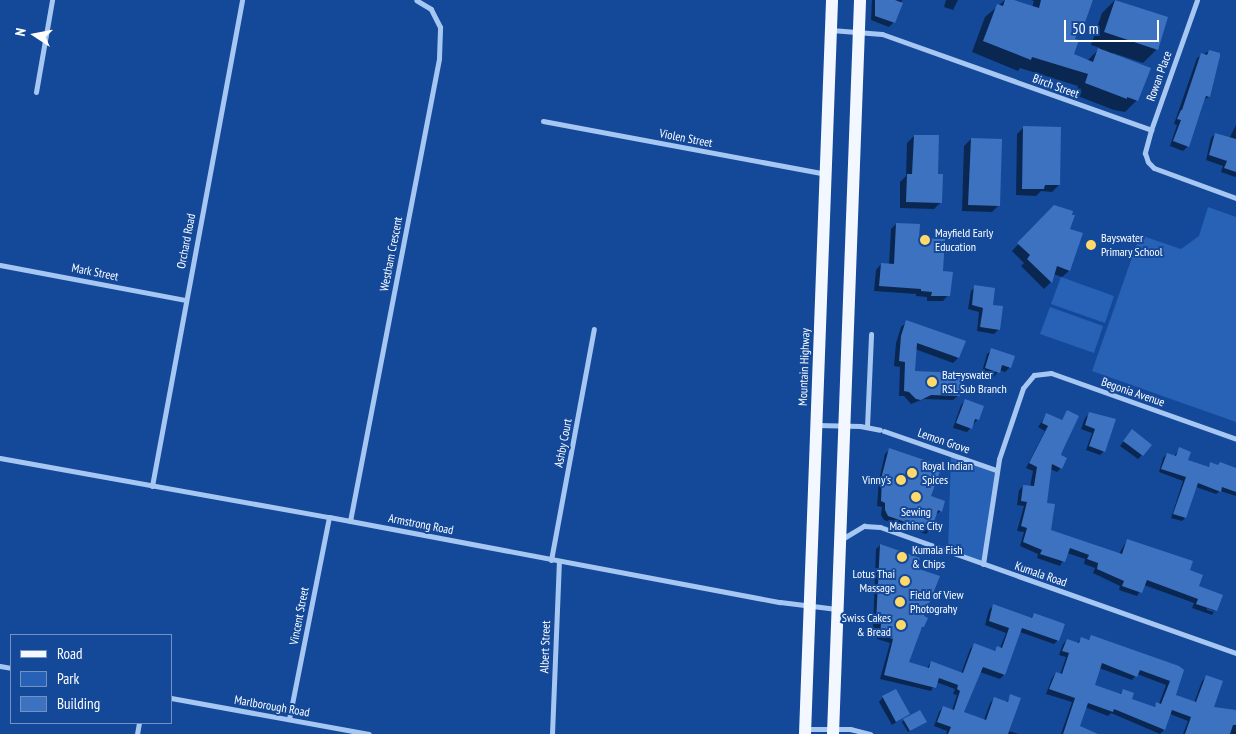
<!DOCTYPE html>
<style>
body{margin:0}
#map{position:relative;width:1236px;height:734px;overflow:hidden;background:#144999;font-family:"PT Sans Narrow",sans-serif}
div>[style]{position:absolute}
.green>*{inset:0;background:#2762b7}
.shadow>*{inset:0;background:#0007}
.building>*{inset:0;background:#3d72c1}
.minor>*{height:5px;margin:-2.5px;padding:0 2.5px;transform-origin:2.5px;border-radius:2.5px;background:#a7c7f3}
.primary>*{height:12px;margin:-6px;padding:0 6px;transform-origin:6px;border-radius:6px;background:#f3f7ff}
.dots>*{width:14px;height:14px;translate:-50% -50%;box-sizing:border-box;border:2px solid #144999;border-radius:50%}
span{translate:-50% -50%;white-space:nowrap;text-align:center;line-height:1.15;-webkit-text-stroke:4px #144999;paint-order:stroke}
.street-label{font-size:12px;color:#fff}
.poi-label{font-size:12px;color:#fff}
.left{translate:0 -50%;text-align:left}
.right{translate:-100% -50%;text-align:right}
.legend{position:absolute;left:10px;top:634px;width:162px;height:90px;box-sizing:border-box;background:#144999;border:1px solid #7292c2;margin:0;padding:6px 9px;list-style:none;font-size:15px;color:#fff}
.legend li{display:flex;align-items:center;gap:10px;height:25px}
.legend b{width:25px;border:1px solid #7292c2}
.north{position:absolute;left:10px;top:10px;width:50px;height:50px;-webkit-text-stroke:4px #144999;paint-order:stroke;rotate:281deg;font-size:14px;font-weight:700;line-height:20px;text-align:center;color:#fff}
.north::after{content:'';display:block;margin:auto;width:18px;height:22px;background:#fff;clip-path:polygon(50% 0,100% 100%,50% 72%,0 100%)}
.scale{position:absolute;left:1064px;top:20px;width:95px;height:22px;box-sizing:border-box;border:2px solid #fff;border-top:0;padding-left:6px;font-size:15px;line-height:18px;white-space:nowrap;color:#fff;-webkit-text-stroke:4px #144999;paint-order:stroke}
</style>
<div id="map">
<div class="green">
<i style="clip-path:polygon(1208px 207px,1236px 217px,1236px 422px,1092px 371px,1140px 235px,1181px 249px,1199px 236px)"></i>
<i style="clip-path:polygon(1061px 277px,1114px 296px,1105px 323px,1051px 304px)"></i>
<i style="clip-path:polygon(1050px 307px,1103px 326px,1094px 353px,1040px 334px)"></i>
<i style="clip-path:polygon(951px 454px,996px 470px,983px 564px,948px 552px)"></i>
</div>
<div class="shadow">
<i style="clip-path:polygon(872px 0,902px 0,894px 22px,889px 27px,871px 20px)"></i>
<i style="clip-path:polygon(946px 0,958px 0,953px 10px,944px 7px)"></i>
<i style="clip-path:polygon(1005px 0,1032px 7px,1034px 1px,1031px 0,1093px 0,1083px 24px,1077px 31px,1073px 40px,1073px 55px,1087px 61px,1100px 48px,1091px 45px,1102px 13px,1115px 0,1166px 18px,1156px 50px,1143px 63px,1113px 53px,1112px 55px,1137px 100px,1125px 112px,1114px 110px,1075px 95px,1078px 86px,1020px 68px,1018px 71px,972px 52px,985px 17px)"></i>
<i style="clip-path:polygon(1209px 51px,1209px 97px,1203px 100px,1188px 146px,1183px 151px,1170px 146px,1177px 125px,1174px 124px,1197px 58px)"></i>
<i style="clip-path:polygon(1236px 125px,1236px 176px,1235px 177px,1221px 172px,1223px 166px,1206px 160px,1211px 138px,1215px 134px,1229px 139px)"></i>
<i style="clip-path:polygon(1024px 127px,1059px 185px,1052px 192px,1041px 191px,1036px 196px,1016px 195px,1017px 134px)"></i>
<i style="clip-path:polygon(914px 136px,937px 175px,941px 202px,934px 209px,900px 208px,900px 182px,906px 176px,907px 143px)"></i>
<i style="clip-path:polygon(971px 139px,999px 205px,992px 212px,962px 211px,964px 146px)"></i>
<i style="clip-path:polygon(1054px 206px,1068px 230px,1081px 234px,1069px 271px,1062px 277px,1053px 274px,1051px 282px,1044px 289px,1021px 266px,1024px 263px,1012px 251px)"></i>
<i style="clip-path:polygon(896px 224px,942px 272px,948px 295px,943px 301px,927px 301px,927px 297px,916px 296px,916px 294px,874px 291px,876px 270px,881px 264px,889px 265px,891px 229px)"></i>
<i style="clip-path:polygon(975px 287px,992px 306px,999px 329px,994px 334px,977px 331px,979px 312px,968px 309px,971px 291px)"></i>
<i style="clip-path:polygon(907px 322px,958px 358px,953px 363px,915px 349px,913px 372px,959px 395px,953px 400px,924px 399px,911px 404px,904px 396px,899px 396px,900px 367px,894px 366px,896px 343px,901px 327px)"></i>
<i style="clip-path:polygon(992px 350px,1010px 367px,1005px 372px,999px 370px,994px 377px,982px 372px,987px 354px)"></i>
<i style="clip-path:polygon(966px 400px,978px 419px,967px 432px,953px 428px,961px 405px)"></i>
<i style="clip-path:polygon(1067px 412px,1077px 416px,1060px 451px,1060px 456px,1066px 459px,1061px 468px,1057px 472px,1050px 469px,1045px 504px,1053px 505px,1050px 531px,1119px 554px,1127px 540px,1191px 561px,1188px 571px,1202px 576px,1198px 587px,1221px 595px,1215px 611px,1207px 608px,1207px 610px,1214px 612px,1212px 615px,1192px 608px,1194px 603px,1144px 585px,1137px 596px,1119px 590px,1120px 586px,1093px 573px,1095px 568px,1084px 564px,1085px 559px,1067px 553px,1060px 566px,1037px 558px,1038px 554px,1020px 546px,1024px 532px,1017px 531px,1024px 506px,1017px 505px,1019px 490px,1023px 486px,1030px 487px,1033px 471px,1026px 468px,1045px 431px,1038px 427px,1047px 414px,1061px 421px)"></i>
<i style="clip-path:polygon(1090px 413px,1104px 451px,1100px 455px,1086px 450px,1092px 433px,1081px 429px,1085px 418px)"></i>
<i style="clip-path:polygon(1128px 435px,1142px 455px,1138px 459px,1120px 446px)"></i>
<i style="clip-path:polygon(890px 449px,941px 511px,935px 515px,930px 530px,926px 534px,884px 520px,881px 515px,882px 507px,877px 506px,879px 480px,885px 454px)"></i>
<i style="clip-path:polygon(1179px 449px,1187px 460px,1207px 468px,1211px 464px,1236px 472px,1236px 496px,1220px 491px,1216px 494px,1196px 487px,1185px 518px,1182px 521px,1171px 518px,1183px 481px,1159px 472px,1163px 458px,1167px 454px,1174px 457px)"></i>
<i style="clip-path:polygon(880px 545px,918px 558px,915px 569px,923px 627px,919px 630px,908px 663px,927px 668px,931px 662px,961px 674px,970px 649px,974px 645px,993px 652px,997px 648px,1000px 648px,1006px 633px,985px 625px,989px 610px,993px 606px,1030px 619px,1034px 614px,1058px 640px,1054px 644px,1020px 632px,1004px 675px,1000px 679px,980px 672px,962px 713px,984px 720px,990px 703px,994px 699px,1006px 703px,1011px 696px,1008px 731px,1019px 734px,946px 734px,947px 731px,934px 726px,939px 712px,943px 707px,952px 710px,957px 695px,953px 694px,955px 689px,936px 682px,931px 691px,880px 679px,890px 643px,877px 639px,877px 629px,873px 627px,876px 549px)"></i>
<i style="clip-path:polygon(evenodd,1091px 637px,1178px 667px,1174px 695px,1194px 703px,1202px 681px,1206px 677px,1212px 708px,1236px 711px,1236px 734px,1183px 734px,1188px 721px,1170px 714px,1164px 730px,1160px 734px,1111px 713px,1108px 716px,1085px 707px,1078px 727px,1097px 734px,1061px 734px,1072px 702px,1046px 694px,1052px 678px,1056px 673px,1060px 675px,1066px 657px,1059px 655px,1063px 644px,1067px 640px,1077px 643px,1081px 639px,1087px 641px,1091px 637px,1099px 668px,1132px 680px,1137px 674px,1166px 685px,1159px 704px,1157px 703px,1153px 708px,1130px 699px,1123px 690px,1119px 695px,1093px 685px,1099px 668px)"></i>
<i style="clip-path:polygon(883px 697px,908px 714px,892px 725px,879px 702px)"></i>
<i style="clip-path:polygon(904px 720px,923px 724px,908px 732px,902px 722px)"></i>
</div>
<div class="building">
<i style="clip-path:polygon(875px 0,895px 0,903px 3px,895px 23px,875px 16px)"></i>
<i style="clip-path:polygon(1005px 0,1014px 0,1039px 8px,1041px 0,1093px 0,1084px 25px,1081px 24px,1075px 39px,1079px 40px,1074px 54px,1093px 62px,1098px 48px,1151px 68px,1138px 101px,1127px 97px,1127px 99px,1085px 83px,1088px 74px,1032px 57px,1031px 60px,983px 41px,997px 4px,1003px 6px)"></i>
<i style="clip-path:polygon(1115px 0,1168px 17px,1158px 50px,1104px 32px)"></i>
<i style="clip-path:polygon(1209px 50px,1220px 53px,1220px 56px,1210px 97px,1206px 96px,1204px 101px,1189px 147px,1173px 141px,1181px 120px,1177px 119px,1181px 110px,1182px 110px,1201px 53px,1207px 55px)"></i>
<i style="clip-path:polygon(1023px 126px,1061px 127px,1060px 185px,1045px 185px,1044px 189px,1022px 189px)"></i>
<i style="clip-path:polygon(1215px 133px,1236px 139px,1236px 172px,1224px 168px,1227px 161px,1209px 155px)"></i>
<i style="clip-path:polygon(914px 135px,939px 135px,938px 174px,943px 174px,942px 203px,906px 202px,907px 174px,912px 174px)"></i>
<i style="clip-path:polygon(971px 138px,1002px 139px,1000px 206px,968px 205px)"></i>
<i style="clip-path:polygon(1054px 205px,1073px 211px,1072px 215px,1075px 215px,1070px 229px,1083px 233px,1070px 271px,1057px 266px,1052px 283px,1027px 259px,1030px 255px,1017px 243px)"></i>
<i style="clip-path:polygon(896px 223px,920px 224px,919px 238px,945px 239px,943px 271px,953px 272px,950px 296px,931px 296px,932px 292px,921px 291px,921px 289px,879px 286px,881px 263px,894px 264px)"></i>
<i style="clip-path:polygon(974px 285px,995px 288px,993px 305px,1003px 306px,1000px 330px,980px 327px,983px 308px,972px 305px)"></i>
<i style="clip-path:polygon(906px 320px,966px 341px,959px 358px,917px 343px,915px 371px,961px 373px,960px 396px,931px 395px,921px 400px,916px 399px,909px 392px,904px 391px,905px 362px,899px 361px,901px 336px)"></i>
<i style="clip-path:polygon(991px 348px,1015px 356px,1011px 368px,1002px 365px,1000px 373px,985px 368px)"></i>
<i style="clip-path:polygon(965px 399px,984px 406px,979px 420px,975px 419px,972px 429px,956px 423px)"></i>
<i style="clip-path:polygon(1067px 410px,1079px 416px,1062px 452px,1061px 455px,1067px 458px,1062px 469px,1052px 464px,1047px 503px,1055px 504px,1051px 530px,1122px 554px,1127px 539px,1193px 561px,1190px 570px,1203px 575px,1199px 586px,1223px 595px,1217px 611px,1196px 604px,1198px 599px,1147px 580px,1142px 593px,1122px 586px,1124px 581px,1097px 569px,1098px 563px,1087px 559px,1089px 555px,1070px 548px,1065px 562px,1040px 554px,1042px 550px,1023px 542px,1027px 528px,1021px 526px,1027px 502px,1021px 501px,1023px 485px,1034px 486px,1037px 467px,1029px 463px,1048px 426px,1042px 423px,1046px 413px,1062px 420px)"></i>
<i style="clip-path:polygon(1089px 412px,1116px 419px,1105px 452px,1089px 446px,1095px 429px,1085px 425px)"></i>
<i style="clip-path:polygon(1132px 429px,1152px 445px,1143px 456px,1123px 441px)"></i>
<i style="clip-path:polygon(1179px 447px,1191px 452px,1188px 460px,1209px 467px,1210px 462px,1218px 465px,1220px 462px,1236px 468px,1236px 492px,1222px 487px,1221px 492px,1198px 483px,1186px 518px,1173px 514px,1186px 477px,1161px 469px,1167px 453px,1176px 456px)"></i>
<i style="clip-path:polygon(889px 448px,942px 466px,931px 496px,945px 501px,942px 512px,938px 510px,931px 531px,888px 516px,885px 510px,885px 503px,881px 501px,882px 475px)"></i>
<i style="clip-path:polygon(880px 544px,920px 558px,916px 568px,940px 576px,924px 616px,928px 618px,924px 627px,922px 627px,909px 662px,929px 668px,931px 661px,963px 673px,974px 643px,995px 651px,997px 646px,1002px 648px,1009px 628px,989px 621px,993px 604px,1032px 618px,1034px 613px,1065px 624px,1059px 641px,1022px 628px,1005px 675px,983px 667px,964px 712px,986px 720px,994px 697px,1008px 702px,1010px 694px,1021px 698px,1008px 734px,948px 734px,951px 727px,937px 722px,943px 706px,954px 710px,960px 691px,957px 689px,958px 685px,939px 678px,936px 688px,884px 675px,893px 639px,880px 635px,881px 624px,876px 623px)"></i>
<i style="clip-path:polygon(evenodd,1091px 635px,1179px 666px,1184px 670px,1176px 695px,1196px 702px,1206px 675px,1223px 681px,1214px 707px,1236px 710px,1236px 725px,1233px 725px,1230px 734px,1185px 734px,1191px 717px,1172px 710px,1165px 730px,1114px 709px,1113px 712px,1088px 703px,1080px 726px,1098px 734px,1063px 734px,1075px 698px,1049px 689px,1056px 672px,1062px 674px,1069px 653px,1062px 651px,1067px 639px,1079px 643px,1081px 637px,1089px 640px,1091px 635px,1102px 663px,1137px 677px,1140px 670px,1170px 681px,1161px 704px,1156px 702px,1155px 707px,1132px 699px,1134px 693px,1123px 689px,1121px 694px,1095px 685px,1102px 663px)"></i>
<i style="clip-path:polygon(896px 689px,910px 714px,896px 722px,882px 696px)"></i>
<i style="clip-path:polygon(920px 710px,927px 722px,910px 731px,903px 719px)"></i>
</div>
<div class="minor">
<i style="left:831px;top:30px;width:51px;rotate:4.5deg"></i>
<i style="left:882px;top:34px;width:286px;rotate:19.6deg"></i>
<i style="left:1151px;top:130px;width:24px;rotate:105deg"></i>
<i style="left:1145px;top:153px;width:9px;rotate:72deg"></i>
<i style="left:1148px;top:162px;width:8px;rotate:45deg"></i>
<i style="left:1154px;top:168px;width:87px;rotate:20.1deg"></i>
<i style="left:36px;top:92px;width:93px;rotate:-80.1deg"></i>
<i style="left:543px;top:121px;width:287px;rotate:10.6deg"></i>
<i style="left:1151px;top:130px;width:138px;rotate:-70.5deg"></i>
<i style="left:0;top:265px;width:188px;rotate:10.7deg"></i>
<i style="left:817px;top:425px;width:43px;rotate:1.3deg"></i>
<i style="left:860px;top:426px;width:20px;rotate:11deg"></i>
<i style="left:867px;top:427px;width:93px;rotate:-87.5deg"></i>
<i style="left:884px;top:431px;width:119px;rotate:19.2deg"></i>
<i style="left:0;top:458px;width:334px;rotate:10.2deg"></i>
<i style="left:329px;top:517px;width:459px;rotate:10.7deg"></i>
<i style="left:780px;top:602px;width:57px;rotate:7deg"></i>
<i style="left:152px;top:486px;width:494px;rotate:-79.5deg"></i>
<i style="left:350px;top:521px;width:471px;rotate:-79.1deg"></i>
<i style="left:439px;top:58px;width:31px;rotate:-88deg"></i>
<i style="left:440px;top:27px;width:20px;rotate:-117deg"></i>
<i style="left:431px;top:9px;width:17px;rotate:-149deg"></i>
<i style="left:842px;top:539px;width:26px;rotate:-31deg"></i>
<i style="left:864px;top:526px;width:16px;rotate:4deg"></i>
<i style="left:880px;top:527px;width:378px;rotate:19.5deg"></i>
<i style="left:551px;top:560px;width:235px;rotate:-79.5deg"></i>
<i style="left:983px;top:564px;width:106px;rotate:-81.3deg"></i>
<i style="left:999px;top:459px;width:75px;rotate:-71.3deg"></i>
<i style="left:1023px;top:388px;width:17px;rotate:-50deg"></i>
<i style="left:1034px;top:375px;width:17px;rotate:-7deg"></i>
<i style="left:1051px;top:373px;width:196px;rotate:19.6deg"></i>
<i style="left:0;top:666px;width:11px;rotate:10deg"></i>
<i style="left:171px;top:698px;width:201px;rotate:10.3deg"></i>
<i style="left:289px;top:719px;width:206px;rotate:-78.8deg"></i>
<i style="left:805px;top:729px;width:45px"></i>
<i style="left:850px;top:729px;width:21px;rotate:14deg"></i>
<i style="left:137px;top:734px;width:11px;rotate:-80deg"></i>
<i style="left:552px;top:734px;width:172px;rotate:-87.7deg"></i>
</div>
<div class="primary">
<i style="left:805px;top:734px;width:734px;rotate:-87.89deg"></i>
<i style="left:833px;top:734px;width:734px;rotate:-87.89deg"></i>
</div>
<div class="dots">
<i style="left:925px;top:240px;background:#ffd969"></i>
<i style="left:1091px;top:245px;background:#ffd969"></i>
<i style="left:932px;top:382px;background:#ffd969"></i>
<i style="left:912px;top:473px;background:#ffd969"></i>
<i style="left:901px;top:480px;background:#ffd969"></i>
<i style="left:916px;top:497px;background:#ffd969"></i>
<i style="left:902px;top:557px;background:#ffd969"></i>
<i style="left:905px;top:581px;background:#ffd969"></i>
<i style="left:900px;top:602px;background:#ffd969"></i>
<i style="left:901px;top:625px;background:#ffd969"></i>
</div>
<div class="street-label">
<span style="left:1159px;top:76px;rotate:-70deg">Rowan Place</span>
<span style="left:1056px;top:86px;rotate:20deg">Birch Street</span>
<span style="left:686px;top:138px;rotate:11deg">Violen Street</span>
<span style="left:186px;top:241px;rotate:-79deg">Orchard Road</span>
<span style="left:391px;top:254px;rotate:-79deg">Westham Crescent</span>
<span style="left:95px;top:272px;rotate:11deg">Mark Street</span>
<span style="left:804px;top:367px;rotate:-88deg">Mountain Highway</span>
<span style="left:1133px;top:392px;rotate:19deg">Begonia Avenue</span>
<span style="left:944px;top:441px;rotate:19deg">Lemon Grove</span>
<span style="left:563px;top:443px;rotate:-79deg">Ashby Court</span>
<span style="left:421px;top:524px;rotate:11deg">Armstrong Road</span>
<span style="left:1041px;top:574px;rotate:19deg">Kumala Road</span>
<span style="left:299px;top:616px;rotate:-79deg">Vincent Street</span>
<span style="left:545px;top:647px;rotate:-88deg">Albert Street</span>
<span style="left:272px;top:706px;rotate:10deg">Marlborough Road</span>
</div>
<div class="poi-label">
<span class="left" style="left:935px;top:240px">Mayfield Early<br>Education</span>
<span class="left" style="left:1101px;top:245px">Bayswater<br>Primary School</span>
<span class="left" style="left:942px;top:382px">Bat=yswater<br>RSL Sub Branch</span>
<span class="left" style="left:922px;top:473px">Royal Indian<br>Spices</span>
<span class="right" style="left:891px;top:480px">Vinny's</span>
<span style="left:916px;top:519px">Sewing<br>Machine City</span>
<span class="left" style="left:912px;top:557px">Kumala Fish<br>&amp; Chips</span>
<span class="right" style="left:895px;top:581px">Lotus Thai<br>Massage</span>
<span class="left" style="left:910px;top:602px">Field of View<br>Photograhy</span>
<span class="right" style="left:891px;top:625px">Swiss Cakes<br>&amp; Bread</span>
</div>
<ul class="legend">
<li><b style="height:6px;background:#f3f7ff"></b>Road</li>
<li><b style="height:14px;background:#2762b7"></b>Park</li>
<li><b style="height:14px;background:#3d72c1"></b>Building</li>
</ul>
<div class="north">N</div>
<div class="scale">50 m</div>
</div>
